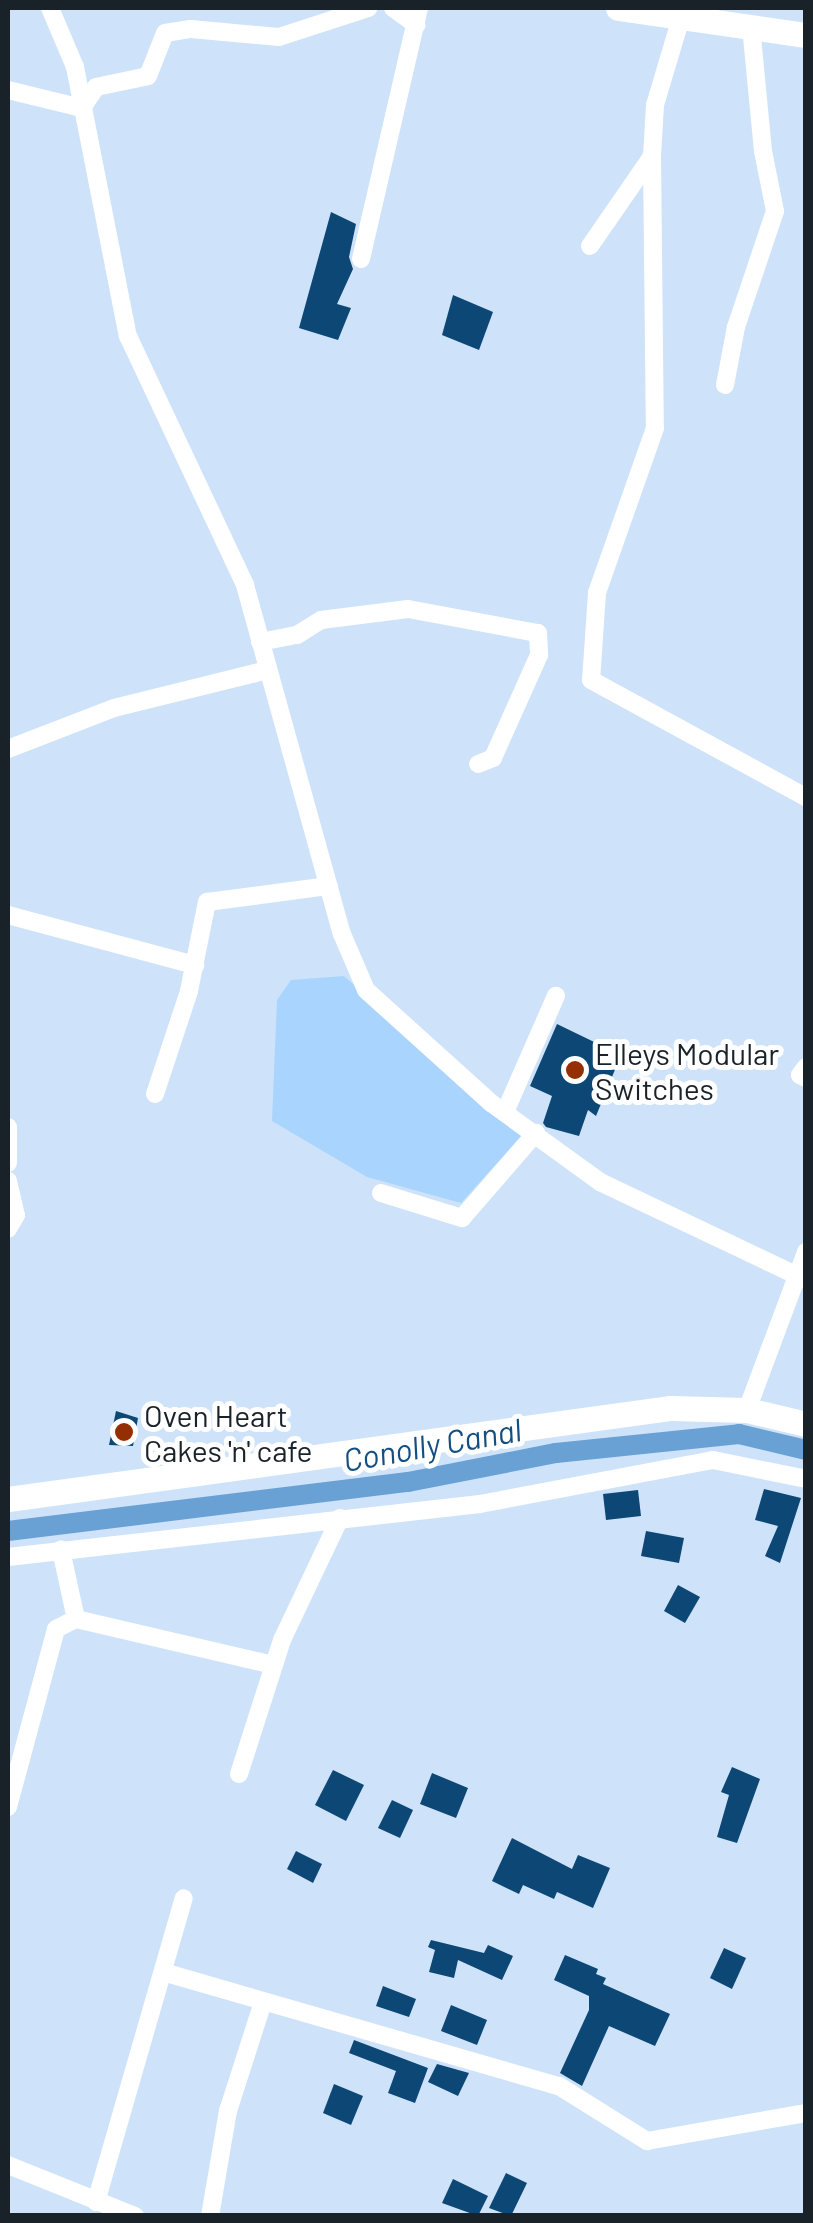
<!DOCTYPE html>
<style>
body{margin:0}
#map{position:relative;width:813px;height:2223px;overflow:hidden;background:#cee3f9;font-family:Barlow,sans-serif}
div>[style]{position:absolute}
.green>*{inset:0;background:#a9d4fe}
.canal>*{height:20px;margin:-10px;padding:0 10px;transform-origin:10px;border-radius:10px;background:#6aa1d5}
.building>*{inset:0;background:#0d4776}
.street>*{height:18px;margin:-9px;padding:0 9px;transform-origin:9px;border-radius:9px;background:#fff}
.secondary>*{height:25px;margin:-12.5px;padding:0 12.5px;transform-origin:12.5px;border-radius:12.5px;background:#fff}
.dots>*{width:28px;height:28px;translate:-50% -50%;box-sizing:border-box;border:5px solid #fff;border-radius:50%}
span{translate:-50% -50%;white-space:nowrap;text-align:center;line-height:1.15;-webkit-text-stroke:10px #fff;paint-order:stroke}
.poi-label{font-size:30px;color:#1a2229}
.left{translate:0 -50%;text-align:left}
.water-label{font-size:32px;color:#134f81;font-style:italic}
.frame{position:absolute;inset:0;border:10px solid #1a2229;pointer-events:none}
</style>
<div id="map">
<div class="green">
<i style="clip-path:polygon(344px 976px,523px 1134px,461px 1203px,367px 1177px,272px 1121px,277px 1000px,291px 980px)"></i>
</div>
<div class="canal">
<i style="left:8px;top:1531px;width:403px;rotate:-7deg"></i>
<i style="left:408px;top:1482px;width:151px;rotate:-11.1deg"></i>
<i style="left:556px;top:1453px;width:184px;rotate:-5.9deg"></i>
<i style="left:739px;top:1434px;width:69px;rotate:13.4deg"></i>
</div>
<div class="building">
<i style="clip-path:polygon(331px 212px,356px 224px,349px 257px,353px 269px,337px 304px,351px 308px,338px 340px,299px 328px)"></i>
<i style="clip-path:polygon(453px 295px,493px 312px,479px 350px,442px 335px)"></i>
<i style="clip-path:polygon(557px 1024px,621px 1055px,596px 1116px,588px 1110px,579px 1136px,546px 1127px,543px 1123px,552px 1096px,530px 1086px)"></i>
<i style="clip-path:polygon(116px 1411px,138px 1418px,133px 1446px,109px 1445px)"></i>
<i style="clip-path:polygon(764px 1489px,801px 1498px,780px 1563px,765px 1556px,778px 1526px,755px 1520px)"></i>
<i style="clip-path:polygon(638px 1490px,641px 1516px,606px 1520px,603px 1494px)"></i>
<i style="clip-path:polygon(646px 1531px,684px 1538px,679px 1563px,641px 1556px)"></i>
<i style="clip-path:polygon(678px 1585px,700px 1597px,685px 1623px,664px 1611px)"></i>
<i style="clip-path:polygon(732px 1767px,760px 1779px,737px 1843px,717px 1837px,729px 1795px,721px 1792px)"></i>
<i style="clip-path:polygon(333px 1770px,364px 1785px,346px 1821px,315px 1805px)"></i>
<i style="clip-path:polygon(432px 1773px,468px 1788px,456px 1818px,420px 1804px)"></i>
<i style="clip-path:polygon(392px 1800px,413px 1810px,400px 1838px,378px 1828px)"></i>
<i style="clip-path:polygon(512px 1838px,572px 1869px,578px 1855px,610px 1868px,593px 1908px,557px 1892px,554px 1899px,523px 1885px,519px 1894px,492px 1881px)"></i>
<i style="clip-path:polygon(296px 1851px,322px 1864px,313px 1883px,287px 1869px)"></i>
<i style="clip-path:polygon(431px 1940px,484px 1953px,488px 1945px,513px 1956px,502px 1980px,458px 1960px,454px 1978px,429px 1972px,435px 1950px,428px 1947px)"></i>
<i style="clip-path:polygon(724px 1948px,746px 1958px,732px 1989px,710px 1978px)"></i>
<i style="clip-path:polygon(565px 1955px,598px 1969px,596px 1974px,606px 1978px,603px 1984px,670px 2014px,655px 2046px,609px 2026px,582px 2086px,560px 2073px,589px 2010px,589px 1996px,554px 1980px)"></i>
<i style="clip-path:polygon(383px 1986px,416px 1999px,409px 2017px,376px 2006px)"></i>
<i style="clip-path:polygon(451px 2005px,487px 2020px,477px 2045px,441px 2031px)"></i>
<i style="clip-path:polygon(354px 2040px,428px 2068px,415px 2103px,388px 2093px,396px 2071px,349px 2053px)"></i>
<i style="clip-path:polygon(437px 2064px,469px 2073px,458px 2096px,428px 2082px)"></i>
<i style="clip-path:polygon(334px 2084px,363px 2096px,351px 2125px,323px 2113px)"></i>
<i style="clip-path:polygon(506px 2173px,527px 2183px,511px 2216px,489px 2208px)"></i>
<i style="clip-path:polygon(453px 2179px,488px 2196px,478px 2216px,442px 2203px)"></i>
</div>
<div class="street">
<i style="left:50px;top:8px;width:64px;rotate:67deg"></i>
<i style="left:75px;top:67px;width:274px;rotate:78.9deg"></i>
<i style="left:128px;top:336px;width:275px;rotate:64.8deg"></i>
<i style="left:245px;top:585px;width:362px;rotate:74.5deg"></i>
<i style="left:342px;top:934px;width:61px;rotate:66.8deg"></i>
<i style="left:366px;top:990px;width:169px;rotate:42.1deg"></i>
<i style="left:491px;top:1103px;width:135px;rotate:35.9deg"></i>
<i style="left:600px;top:1182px;width:228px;rotate:25.4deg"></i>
<i style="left:393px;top:8px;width:29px;rotate:36deg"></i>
<i style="left:8px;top:90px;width:76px;rotate:13.7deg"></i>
<i style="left:82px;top:108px;width:25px;rotate:-56deg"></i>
<i style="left:96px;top:87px;width:53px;rotate:-11.9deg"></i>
<i style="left:148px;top:76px;width:46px;rotate:-68.4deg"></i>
<i style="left:165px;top:33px;width:26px;rotate:-9deg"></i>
<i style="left:191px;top:29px;width:88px;rotate:5.2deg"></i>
<i style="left:279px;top:37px;width:94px;rotate:-18deg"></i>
<i style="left:652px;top:156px;width:272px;rotate:89.4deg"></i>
<i style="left:655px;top:428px;width:175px;rotate:109.4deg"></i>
<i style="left:597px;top:593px;width:87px;rotate:93.9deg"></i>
<i style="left:591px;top:680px;width:245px;rotate:28.6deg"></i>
<i style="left:590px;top:246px;width:109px;rotate:-55.4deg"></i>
<i style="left:652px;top:156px;width:51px;rotate:-86.6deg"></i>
<i style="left:655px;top:105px;width:91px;rotate:-73.4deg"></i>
<i style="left:361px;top:259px;width:258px;rotate:-77deg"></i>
<i style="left:725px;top:385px;width:59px;rotate:-79.3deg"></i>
<i style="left:736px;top:327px;width:122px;rotate:-71.4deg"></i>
<i style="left:775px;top:211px;width:61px;rotate:-101.3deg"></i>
<i style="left:763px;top:151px;width:125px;rotate:-95.5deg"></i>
<i style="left:260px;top:642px;width:38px;rotate:-11deg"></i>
<i style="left:297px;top:635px;width:28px;rotate:-32deg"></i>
<i style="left:321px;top:620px;width:88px;rotate:-7.2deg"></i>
<i style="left:408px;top:609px;width:132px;rotate:10.5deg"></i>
<i style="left:538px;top:633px;width:22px;rotate:87deg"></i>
<i style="left:539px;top:655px;width:113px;rotate:114.1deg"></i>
<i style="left:493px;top:758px;width:16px;rotate:158deg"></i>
<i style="left:8px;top:749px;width:114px;rotate:-21.1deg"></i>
<i style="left:114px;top:708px;width:159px;rotate:-13.9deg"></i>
<i style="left:8px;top:915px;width:194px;rotate:15deg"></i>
<i style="left:806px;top:1067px;width:10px;rotate:127deg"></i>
<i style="left:800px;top:1075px;width:7px;rotate:27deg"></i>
<i style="left:155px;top:1094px;width:108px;rotate:-71.7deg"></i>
<i style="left:189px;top:991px;width:91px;rotate:-78.6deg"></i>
<i style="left:207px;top:902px;width:123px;rotate:-7.5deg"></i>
<i style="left:505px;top:1112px;width:127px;rotate:-66.3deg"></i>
<i style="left:8px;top:1127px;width:36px;rotate:90deg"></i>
<i style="left:8px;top:1181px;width:35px;rotate:77deg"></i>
<i style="left:16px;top:1215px;width:16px;rotate:120deg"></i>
<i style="left:381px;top:1193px;width:85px;rotate:17.2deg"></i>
<i style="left:462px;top:1218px;width:113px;rotate:-49deg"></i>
<i style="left:747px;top:1410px;width:169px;rotate:-69.5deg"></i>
<i style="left:8px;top:1557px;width:475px;rotate:-6.4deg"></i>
<i style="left:480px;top:1504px;width:237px;rotate:-10.7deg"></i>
<i style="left:713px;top:1460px;width:95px;rotate:11.5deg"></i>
<i style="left:76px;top:1619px;width:203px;rotate:13.1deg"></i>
<i style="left:239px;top:1774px;width:141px;rotate:-72.2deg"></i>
<i style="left:282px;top:1640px;width:135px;rotate:-64.6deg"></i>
<i style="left:8px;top:1807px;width:184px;rotate:-74.9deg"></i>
<i style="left:56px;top:1629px;width:22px;rotate:-27deg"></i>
<i style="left:76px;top:1619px;width:71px;rotate:-102.3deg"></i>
<i style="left:163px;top:1972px;width:412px;rotate:16.1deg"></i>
<i style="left:559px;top:2086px;width:104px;rotate:32deg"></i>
<i style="left:647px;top:2141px;width:161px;rotate:-10deg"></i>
<i style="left:8px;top:2165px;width:137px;rotate:21.9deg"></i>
<i style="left:96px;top:2202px;width:316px;rotate:-73.9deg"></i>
<i style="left:210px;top:2216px;width:107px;rotate:-80.3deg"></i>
<i style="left:228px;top:2111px;width:114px;rotate:-72.2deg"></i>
</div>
<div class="secondary">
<i style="left:618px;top:8px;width:190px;rotate:8.2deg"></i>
<i style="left:8px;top:1499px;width:669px;rotate:-7.82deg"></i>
<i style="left:671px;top:1408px;width:76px;rotate:1.5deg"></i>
<i style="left:747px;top:1410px;width:61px;rotate:13.3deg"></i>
</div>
<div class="dots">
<i style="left:575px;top:1070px;background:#942e03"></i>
<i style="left:124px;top:1432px;background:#942e03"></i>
</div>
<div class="poi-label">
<span class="left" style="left:595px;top:1070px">Elleys Modular<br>Switches</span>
<span class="left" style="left:144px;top:1432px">Oven Heart<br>Cakes 'n' cafe</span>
</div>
<div class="water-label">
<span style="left:432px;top:1444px;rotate:-10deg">Conolly Canal</span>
</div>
<div class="frame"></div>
</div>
